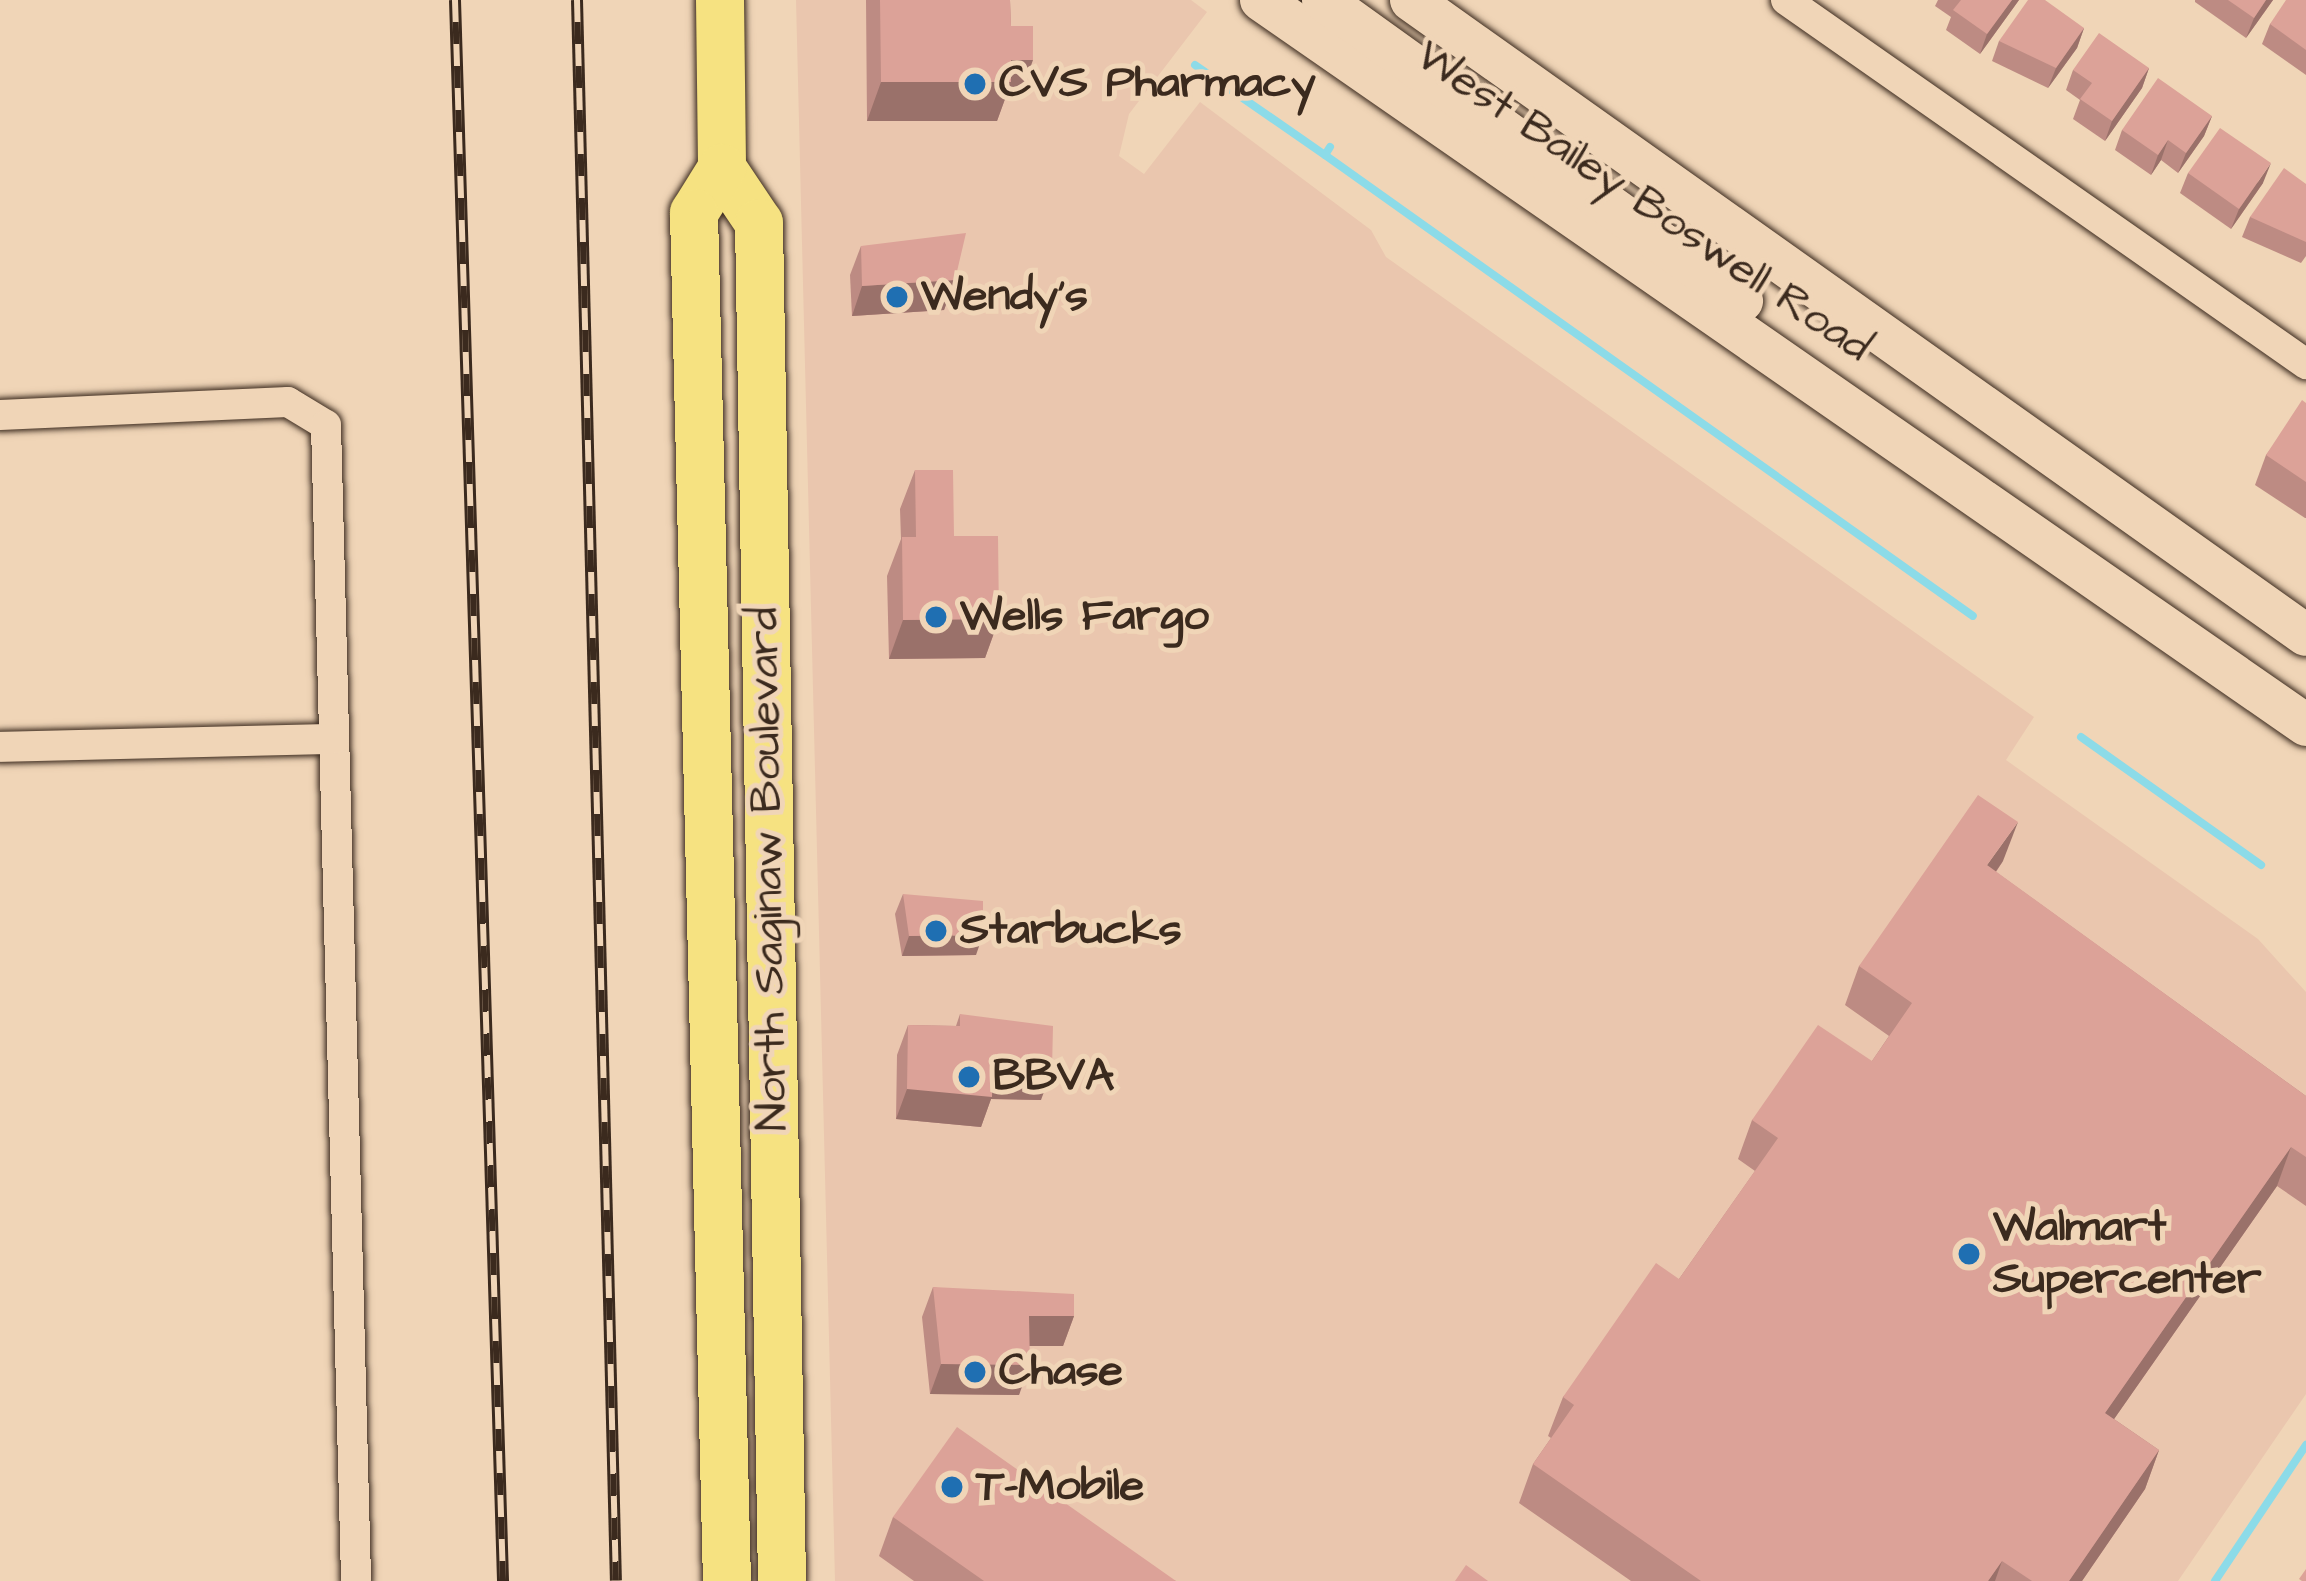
<!DOCTYPE html>
<style>
body{margin:0}
#map{position:relative;width:2306px;height:1581px;overflow:hidden;background:#f0d5b7;font-family:"Architects Daughter",sans-serif}
div>[style]{position:absolute}
.built>*{inset:0;background:#eac6ae}
.stream>*{height:8px;margin:-4px;padding:0 4px;transform-origin:4px;border-radius:4px;background:#8cdbe8}
.roads{filter:drop-shadow(0 0 3px #3b2a1e) drop-shadow(0 0 3px #3b2a1e)}
.minor>*{height:30px;margin:-15px;padding:0 15px;transform-origin:15px;border-radius:15px;background:#f0d5b7}
.secondary>*{height:42px;margin:-21px;padding:0 21px;transform-origin:21px;border-radius:21px;background:#f0d5b7}
.primary>*{height:48px;margin:-24px;padding:0 24px;transform-origin:24px;border-radius:24px;background:#f6e281}
.rail>*{height:12px;margin-top:-6px;transform-origin:0;background:repeating-linear-gradient(90deg,#f0d5b7 0 22px,#3b2a1e 0 44px);box-sizing:border-box;border-block:3px solid #3b2a1e}
.wall>*{inset:0;background:#bd8b83}
.shaded-wall>*{inset:0;background:#9a716a}
.building>*{inset:0;background:#dca298}
.dots>*{width:33px;height:33px;translate:-50% -50%;box-sizing:border-box;border:6px solid #f0d5b7;border-radius:50%}
span{translate:-50% -50%;white-space:nowrap;text-align:center;line-height:1.15;-webkit-text-stroke:10px #f0d5b7;paint-order:stroke}
.poi-label{font-size:45px;color:#3b2a1e;font-weight:700}
.left{translate:0 -50%;text-align:left}
.street-label{font-size:45px;color:#3b2a1e}
</style>
<div id="map">
<div class="built">
<i style="clip-path:polygon(796px 0,1191px 0,1207px 12px,1129px 114px,1119px 156px,1144px 174px,1200px 102px,1371px 230px,1386px 257px,2034px 717px,2006px 760px,2258px 939px,2306px 992px,2306px 1394px,2178px 1581px,835px 1581px)"></i>
</div>
<div class="stream">
<i style="left:1195px;top:65px;width:158px;rotate:34.7deg"></i>
<i style="left:1330px;top:147px;width:9px;rotate:122deg"></i>
<i style="left:1325px;top:155px;width:795px;rotate:35.43deg"></i>
<i style="left:2081px;top:737px;width:221px;rotate:35.4deg"></i>
<i style="left:2215px;top:1581px;width:164px;rotate:-56.2deg"></i>
</div>
<div class="roads">
<div class="minor">
<i style="left:1786px;top:0;width:635px;rotate:34.99deg"></i>
<i style="left:0;top:415px;width:288px;rotate:-2.6deg"></i>
<i style="left:288px;top:402px;width:44px;rotate:31.2deg"></i>
<i style="left:326px;top:425px;width:1156px;rotate:88.51deg"></i>
<i style="left:0;top:747px;width:334px;rotate:-1.4deg"></i>
</div>
<div class="secondary">
<i style="left:1261px;top:0;width:1272px;rotate:34.75deg"></i>
<i style="left:1323px;top:0;width:516px;rotate:35.69deg"></i>
<i style="left:1411px;top:0;width:1097px;rotate:35.36deg"></i>
</div>
<div class="primary">
<i style="left:720px;top:0;width:168px;rotate:89.3deg"></i>
<i style="left:722px;top:168px;width:66px;rotate:56.1deg"></i>
<i style="left:759px;top:223px;width:1358px;rotate:89.03deg"></i>
<i style="left:722px;top:168px;width:53px;rotate:121.9deg"></i>
<i style="left:694px;top:213px;width:1368px;rotate:88.62deg"></i>
</div>
</div>
<div class="rail">
<i style="left:455px;top:0;width:1582px;rotate:88.26deg"></i>
<i style="left:577px;top:0;width:1581px;rotate:88.59deg"></i>
</div>
<div class="wall">
<i style="clip-path:polygon(866px 0,1010px 0,1011px 26px,1019px 99px,1005px 99px,997px 121px,867px 121px)"></i>
<i style="clip-path:polygon(1938px 0,2019px 0,1980px 54px,1946px 30px,1951px 17px,1935px 6px)"></i>
<i style="clip-path:polygon(2195px 0,2273px 0,2246px 38px,2195px 2px)"></i>
<i style="clip-path:polygon(2306px 0,2306px 75px,2262px 44px,2270px 24px)"></i>
<i style="clip-path:polygon(2084px 28px,2077px 48px,2048px 88px,1992px 61px,1999px 41px)"></i>
<i style="clip-path:polygon(2149px 68px,2142px 88px,2105px 141px,2073px 119px,2080px 100px,2066px 90px,2073px 70px)"></i>
<i style="clip-path:polygon(2212px 116px,2204px 136px,2178px 173px,2161px 160px,2151px 175px,2115px 150px,2122px 130px)"></i>
<i style="clip-path:polygon(2188px 173px,2263px 183px,2231px 229px,2180px 193px)"></i>
<i style="clip-path:polygon(2306px 184px,2306px 256px,2301px 263px,2242px 237px,2250px 217px)"></i>
<i style="clip-path:polygon(861px 246px,955px 280px,944px 310px,852px 316px,850px 275px)"></i>
<i style="clip-path:polygon(2306px 403px,2306px 518px,2305px 518px,2255px 485px,2266px 455px)"></i>
<i style="clip-path:polygon(915px 470px,999px 619px,985px 658px,889px 659px,887px 576px,901px 539px,900px 509px)"></i>
<i style="clip-path:polygon(2003px 861px,1996px 872px,2306px 1096px,2306px 1206px,2277px 1186px,2114px 1419px,2159px 1450px,2145px 1489px,2082px 1581px,1631px 1581px,1519px 1503px,1533px 1464px,1551px 1438px,1548px 1436px,1563px 1397px,1679px 1279px,1755px 1171px,1738px 1159px,1752px 1120px,1872px 1061px,1889px 1036px,1845px 1005px,1859px 966px)"></i>
<i style="clip-path:polygon(903px 894px,976px 955px,902px 956px,895px 914px)"></i>
<i style="clip-path:polygon(960px 1014px,1041px 1100px,991px 1099px,981px 1127px,896px 1119px,897px 1055px,908px 1025px,956px 1026px)"></i>
<i style="clip-path:polygon(933px 1287px,1074px 1316px,1063px 1346px,1029px 1346px,1019px 1395px,930px 1394px,922px 1317px)"></i>
<i style="clip-path:polygon(893px 1517px,1176px 1581px,914px 1581px,879px 1556px)"></i>
</div>
<div class="shaded-wall">
<i style="clip-path:polygon(2012px 0,2019px 0,1980px 54px,1987px 34px)"></i>
<i style="clip-path:polygon(2266px 0,2273px 0,2246px 38px,2254px 18px)"></i>
<i style="clip-path:polygon(2084px 28px,2077px 48px,2048px 88px,2056px 68px)"></i>
<i style="clip-path:polygon(1011px 60px,1033px 60px,1019px 99px,1005px 99px,997px 121px,867px 121px,881px 82px)"></i>
<i style="clip-path:polygon(2149px 68px,2142px 88px,2105px 141px,2112px 121px)"></i>
<i style="clip-path:polygon(2212px 116px,2204px 136px,2178px 173px,2186px 153px)"></i>
<i style="clip-path:polygon(2168px 140px,2161px 160px,2151px 175px,2158px 155px)"></i>
<i style="clip-path:polygon(2271px 163px,2263px 183px,2231px 229px,2239px 209px)"></i>
<i style="clip-path:polygon(955px 280px,944px 310px,852px 316px,862px 286px)"></i>
<i style="clip-path:polygon(999px 619px,985px 658px,889px 659px,903px 620px)"></i>
<i style="clip-path:polygon(2018px 822px,2003px 861px,1973px 904px,1987px 865px)"></i>
<i style="clip-path:polygon(983px 935px,976px 955px,902px 956px,909px 936px)"></i>
<i style="clip-path:polygon(993px 1069px,1052px 1070px,1041px 1100px,991px 1099px,981px 1127px,896px 1119px,907px 1089px)"></i>
<i style="clip-path:polygon(2291px 1147px,2277px 1186px,2091px 1452px,2105px 1413px)"></i>
<i style="clip-path:polygon(1029px 1316px,1074px 1316px,1063px 1346px,1018px 1346px)"></i>
<i style="clip-path:polygon(941px 1364px,1030px 1365px,1019px 1395px,930px 1394px)"></i>
<i style="clip-path:polygon(2159px 1450px,2145px 1489px,2082px 1581px,2069px 1581px)"></i>
<i style="clip-path:polygon(2002px 1561px,1995px 1581px,1988px 1581px)"></i>
</div>
<div class="building">
<i style="clip-path:polygon(880px 0,1010px 0,1011px 26px,1033px 26px,1033px 60px,1011px 60px,1011px 82px,881px 82px)"></i>
<i style="clip-path:polygon(1961px 0,2012px 0,1987px 34px,1953px 10px)"></i>
<i style="clip-path:polygon(2028px 0,2045px 0,2084px 28px,2056px 68px,1999px 41px)"></i>
<i style="clip-path:polygon(2228px 0,2266px 0,2254px 18px)"></i>
<i style="clip-path:polygon(2286px 0,2306px 0,2306px 50px,2270px 24px)"></i>
<i style="clip-path:polygon(2099px 33px,2149px 68px,2112px 121px,2080px 99px,2092px 83px,2073px 70px)"></i>
<i style="clip-path:polygon(2158px 78px,2212px 116px,2186px 153px,2168px 140px,2158px 155px,2122px 130px)"></i>
<i style="clip-path:polygon(2220px 128px,2271px 163px,2239px 209px,2188px 173px)"></i>
<i style="clip-path:polygon(2284px 168px,2306px 184px,2306px 242px,2250px 217px)"></i>
<i style="clip-path:polygon(966px 233px,955px 280px,862px 286px,861px 246px)"></i>
<i style="clip-path:polygon(2302px 400px,2306px 403px,2306px 482px,2266px 455px)"></i>
<i style="clip-path:polygon(915px 470px,953px 470px,954px 536px,998px 536px,999px 619px,903px 620px,902px 537px,916px 537px)"></i>
<i style="clip-path:polygon(1978px 795px,2018px 822px,1987px 865px,2306px 1096px,2306px 1157px,2291px 1147px,2105px 1413px,2159px 1450px,2069px 1581px,2032px 1581px,2002px 1561px,1988px 1581px,1701px 1581px,1533px 1464px,1574px 1405px,1563px 1397px,1656px 1263px,1679px 1279px,1778px 1138px,1752px 1120px,1818px 1025px,1872px 1061px,1912px 1003px,1859px 966px)"></i>
<i style="clip-path:polygon(903px 894px,983px 901px,983px 935px,909px 936px)"></i>
<i style="clip-path:polygon(960px 1014px,1053px 1026px,1052px 1070px,993px 1069px,992px 1097px,907px 1089px,908px 1025px,960px 1026px)"></i>
<i style="clip-path:polygon(933px 1287px,1074px 1294px,1074px 1316px,1029px 1316px,1030px 1365px,941px 1364px)"></i>
<i style="clip-path:polygon(957px 1427px,1176px 1581px,984px 1581px,893px 1517px)"></i>
<i style="clip-path:polygon(1466px 1565px,1488px 1581px,1455px 1581px)"></i>
<i style="clip-path:polygon(2306px 1569px,2306px 1581px,2302px 1581px,2299px 1579px)"></i>
</div>
<div class="dots">
<i style="left:975px;top:84px;background:#1f6fb2"></i>
<i style="left:897px;top:297px;background:#1f6fb2"></i>
<i style="left:936px;top:617px;background:#1f6fb2"></i>
<i style="left:936px;top:931px;background:#1f6fb2"></i>
<i style="left:969px;top:1077px;background:#1f6fb2"></i>
<i style="left:1969px;top:1254px;background:#1f6fb2"></i>
<i style="left:975px;top:1372px;background:#1f6fb2"></i>
<i style="left:952px;top:1487px;background:#1f6fb2"></i>
</div>
<div class="poi-label">
<span class="left" style="left:999px;top:84px">CVS Pharmacy</span>
<span class="left" style="left:921px;top:297px">Wendy's</span>
<span class="left" style="left:960px;top:617px">Wells Fargo</span>
<span class="left" style="left:960px;top:931px">Starbucks</span>
<span class="left" style="left:993px;top:1077px">BBVA</span>
<span class="left" style="left:1993px;top:1254px">Walmart<br>Supercenter</span>
<span class="left" style="left:999px;top:1372px">Chase</span>
<span class="left" style="left:976px;top:1487px">T-Mobile</span>
</div>
<div class="street-label">
<span style="left:1643px;top:202px;rotate:34deg">West Bailey Boswell Road</span>
<span style="left:769px;top:869px;rotate:-91deg">North Saginaw Boulevard</span>
</div>
</div>
